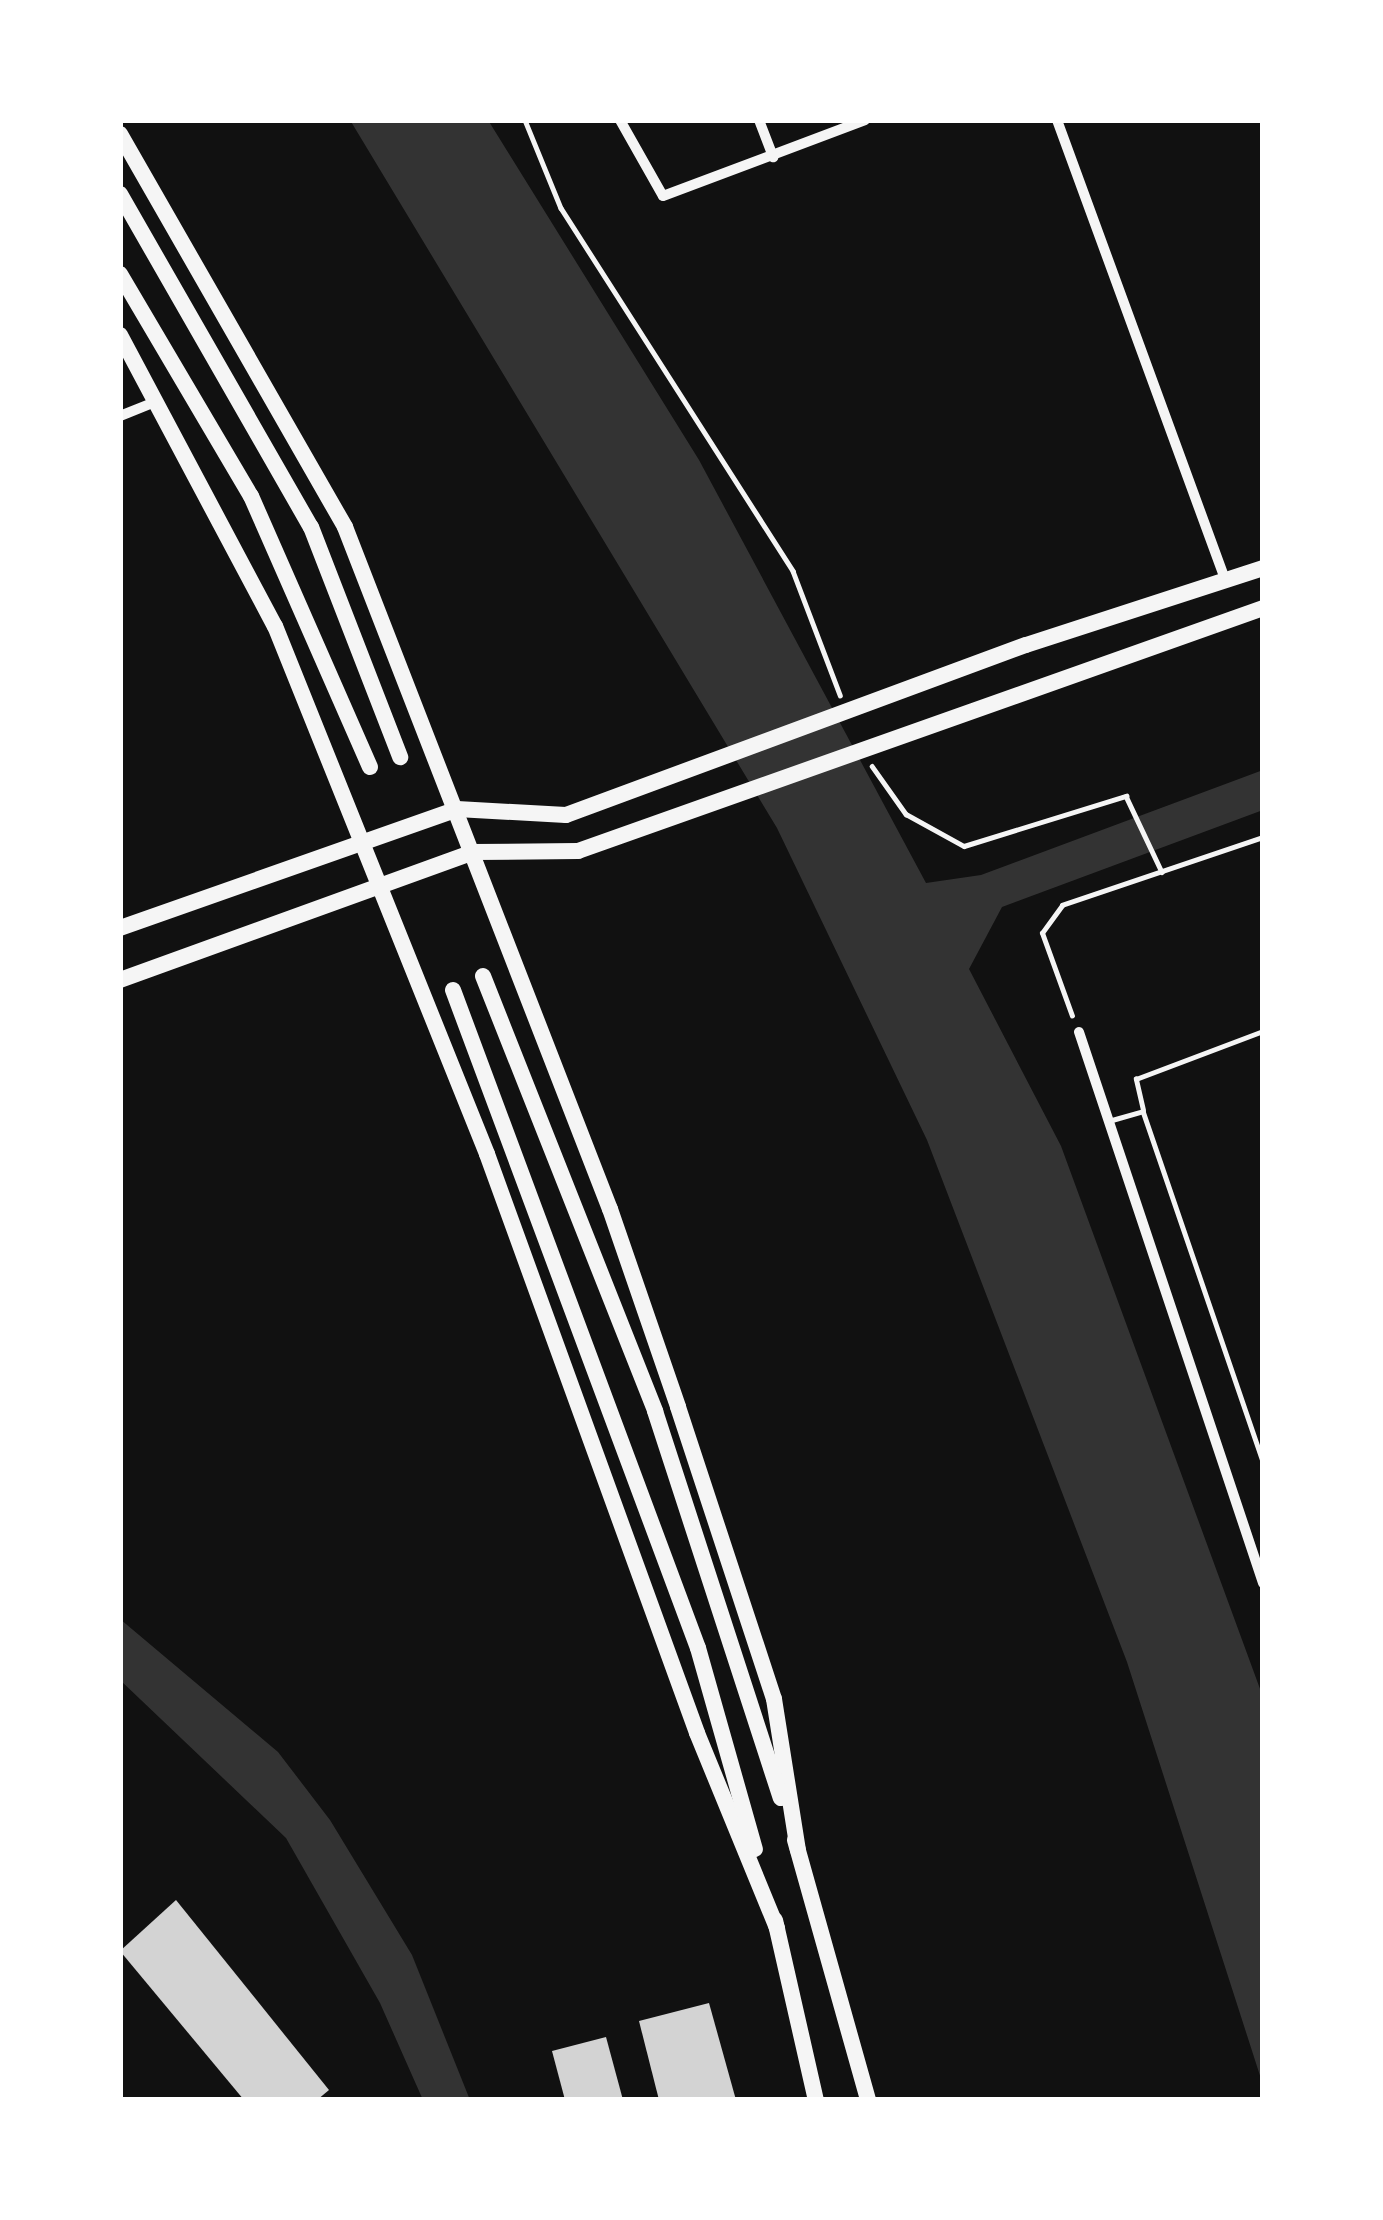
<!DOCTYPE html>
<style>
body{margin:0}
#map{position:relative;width:1383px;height:2220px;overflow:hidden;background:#111;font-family:"Fira Sans",sans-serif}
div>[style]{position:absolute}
.water>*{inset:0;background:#333}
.building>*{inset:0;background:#d3d3d3}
.path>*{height:4.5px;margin:-2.25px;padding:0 2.25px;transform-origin:2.25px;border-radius:2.25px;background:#f5f5f5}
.service>*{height:4.5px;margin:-2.25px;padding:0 2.25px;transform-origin:2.25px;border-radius:2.25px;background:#f5f5f5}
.minor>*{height:10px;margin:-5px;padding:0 5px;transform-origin:5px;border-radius:5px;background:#f5f5f5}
.primary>*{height:16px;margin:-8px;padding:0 8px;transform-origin:8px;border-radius:8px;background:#f5f5f5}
span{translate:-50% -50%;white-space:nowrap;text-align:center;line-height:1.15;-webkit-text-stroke:10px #fff;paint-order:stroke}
.frame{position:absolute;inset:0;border:123px solid #fff;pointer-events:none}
</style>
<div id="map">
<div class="water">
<i style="clip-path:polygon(350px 120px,488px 120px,699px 460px,926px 883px,981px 875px,1263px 770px,1263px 810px,1002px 907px,969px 969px,1061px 1146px,1263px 1697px,1263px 2085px,1127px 1662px,927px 1140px,777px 828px)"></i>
<i style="clip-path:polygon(120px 1619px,278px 1752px,330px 1820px,412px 1955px,470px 2100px,423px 2100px,380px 2003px,286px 1838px,120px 1680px)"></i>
</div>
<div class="building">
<i style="clip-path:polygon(176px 1900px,329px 2090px,317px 2100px,244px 2100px,120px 1951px)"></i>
<i style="clip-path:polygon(709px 2003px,736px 2100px,659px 2100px,639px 2021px)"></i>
<i style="clip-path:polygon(606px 2037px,623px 2100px,565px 2100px,552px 2051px)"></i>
</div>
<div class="path">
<i style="left:525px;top:120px;width:95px;rotate:67.8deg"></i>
<i style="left:561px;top:208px;width:431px;rotate:57.4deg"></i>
<i style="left:793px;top:571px;width:133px;rotate:69.2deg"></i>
<i style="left:872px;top:766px;width:59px;rotate:54.7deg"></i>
<i style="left:906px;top:814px;width:66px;rotate:28.9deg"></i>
<i style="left:964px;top:846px;width:170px;rotate:-17.2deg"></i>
<i style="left:1126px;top:796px;width:84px;rotate:64.7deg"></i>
<i style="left:1072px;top:1016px;width:88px;rotate:-109.9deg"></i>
<i style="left:1042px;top:933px;width:34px;rotate:-54deg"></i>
<i style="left:1062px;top:905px;width:212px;rotate:-18.7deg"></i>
</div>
<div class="service">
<i style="left:1143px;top:1110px;width:32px;rotate:-103deg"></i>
<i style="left:1136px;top:1079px;width:136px;rotate:-20.7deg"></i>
<i style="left:1112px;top:1120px;width:32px;rotate:-16deg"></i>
<i style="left:1143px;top:1111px;width:371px;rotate:71.1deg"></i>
</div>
<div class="minor">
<i style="left:620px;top:120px;width:87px;rotate:60.5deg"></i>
<i style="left:663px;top:196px;width:216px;rotate:-20.6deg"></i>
<i style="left:759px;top:120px;width:40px;rotate:69deg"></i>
<i style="left:1057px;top:120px;width:490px;rotate:69.9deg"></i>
<i style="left:120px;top:416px;width:40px;rotate:-22deg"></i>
<i style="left:1079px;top:1032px;width:581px;rotate:71.53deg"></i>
</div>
<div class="primary">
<i style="left:120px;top:134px;width:453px;rotate:60.2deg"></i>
<i style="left:345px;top:527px;width:732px;rotate:68.77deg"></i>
<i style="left:610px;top:1209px;width:209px;rotate:71deg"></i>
<i style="left:678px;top:1407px;width:307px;rotate:71.8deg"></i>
<i style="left:774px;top:1699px;width:153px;rotate:81deg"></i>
<i style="left:120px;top:194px;width:384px;rotate:60.2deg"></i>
<i style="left:311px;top:527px;width:247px;rotate:68.8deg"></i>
<i style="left:120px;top:274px;width:258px;rotate:59.5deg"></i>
<i style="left:251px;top:496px;width:296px;rotate:66.3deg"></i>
<i style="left:120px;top:335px;width:330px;rotate:62deg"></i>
<i style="left:275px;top:626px;width:569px;rotate:68.12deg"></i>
<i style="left:487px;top:1154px;width:616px;rotate:70.06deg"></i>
<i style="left:697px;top:1733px;width:211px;rotate:67.7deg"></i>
<i style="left:120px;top:928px;width:357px;rotate:-19.4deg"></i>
<i style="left:457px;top:809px;width:109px;rotate:3.2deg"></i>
<i style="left:566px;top:815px;width:490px;rotate:-20.3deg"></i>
<i style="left:1026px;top:645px;width:249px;rotate:-18deg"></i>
<i style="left:483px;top:976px;width:468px;rotate:68.4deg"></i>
<i style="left:655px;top:1411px;width:407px;rotate:72deg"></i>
<i style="left:120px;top:980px;width:375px;rotate:-19.9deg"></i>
<i style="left:473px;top:852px;width:105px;rotate:-0.5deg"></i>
<i style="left:578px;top:851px;width:727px;rotate:-19.53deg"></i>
<i style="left:453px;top:990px;width:702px;rotate:69.58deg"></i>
<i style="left:698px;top:1648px;width:209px;rotate:74.2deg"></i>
<i style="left:795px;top:1840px;width:270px;rotate:74.3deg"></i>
<i style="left:775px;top:1920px;width:185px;rotate:77.2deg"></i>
</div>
<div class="frame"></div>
</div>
